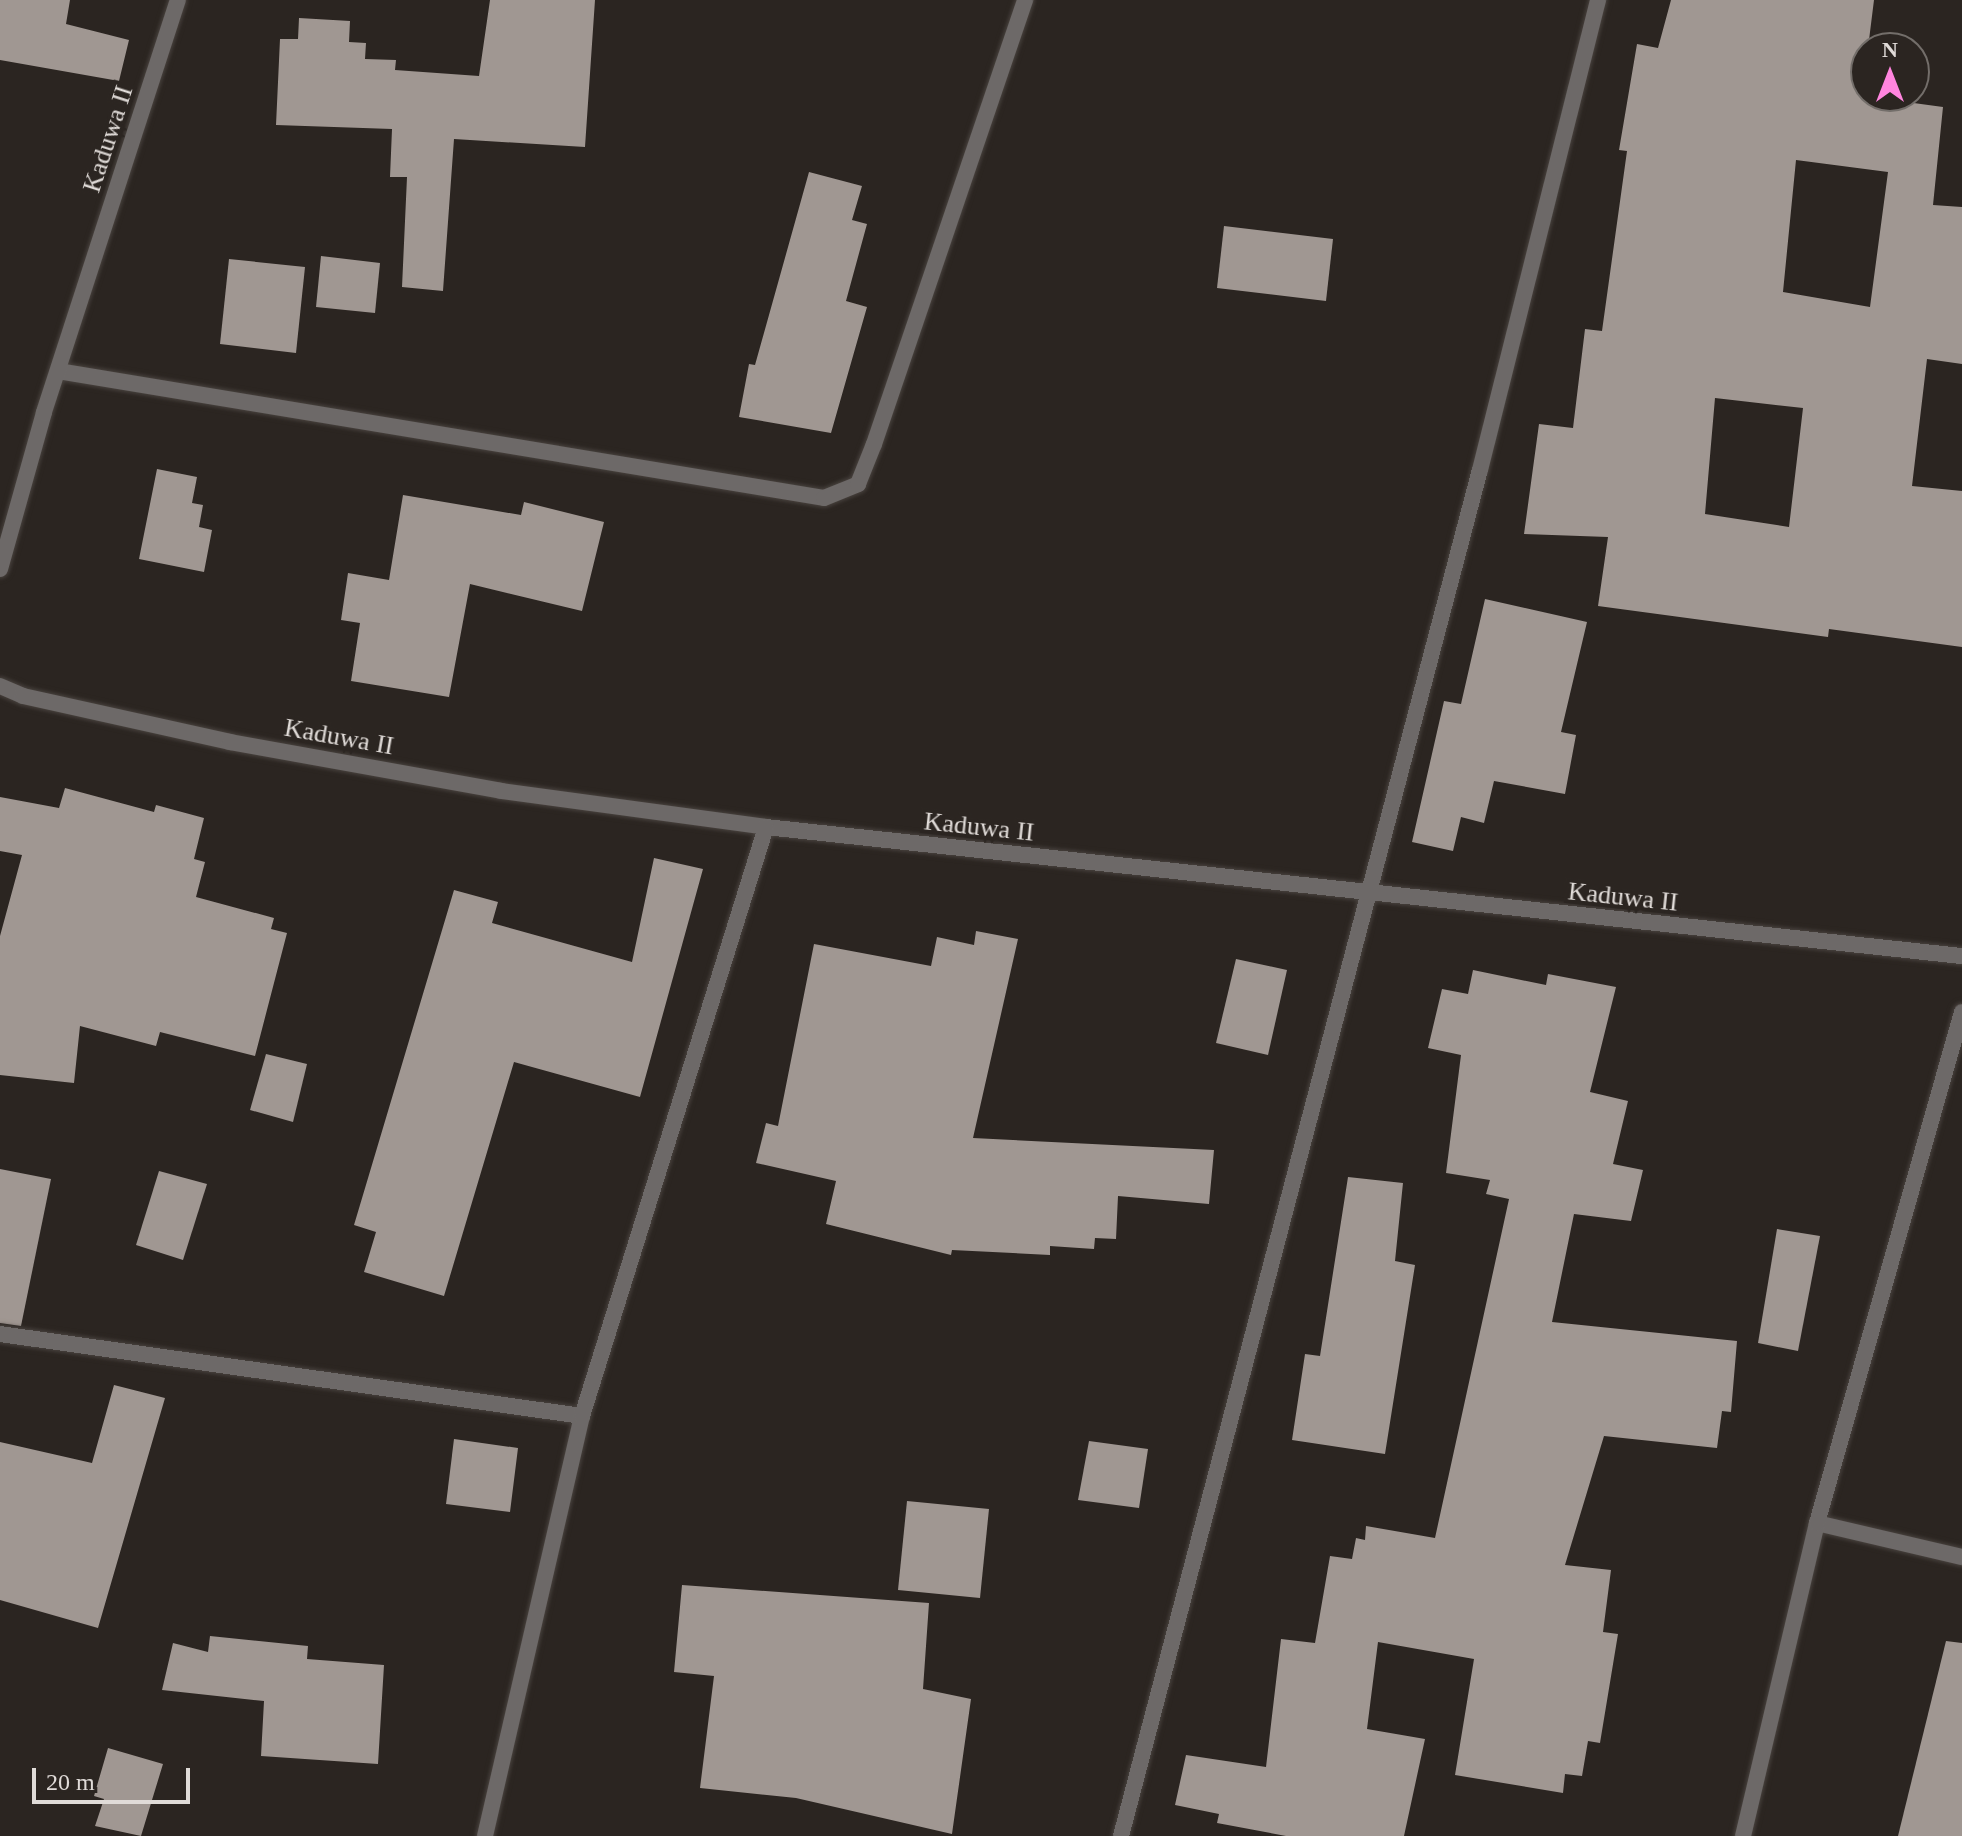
<!DOCTYPE html>
<style>
body{margin:0}
#map{position:relative;width:1962px;height:1836px;overflow:hidden;background:#2b2521;font-family:Georgia,serif}
div>[style]{position:absolute}
.building>*{inset:0;background:#a09792}
.roads{filter:drop-shadow(0 0 2px #48423e) drop-shadow(0 0 2px #48423e)}
.street>*{height:16px;margin:-8px;padding:0 8px;transform-origin:8px;border-radius:8px;background:#6d6968}
span{translate:-50% -50%;white-space:nowrap;text-align:center;line-height:1.15;-webkit-text-stroke:8px #2b2521;paint-order:stroke}
.street-label{font-size:26px;color:#e0dbd8}
.north{position:absolute;left:1850px;top:32px;width:80px;height:80px;box-sizing:border-box;background:#2b2521;border:2px solid #736e6a;border-radius:50%;rotate:0deg;font-size:22px;font-weight:700;line-height:32px;text-align:center;color:#e0dbd8}
.north::after{content:'';display:block;margin:auto;width:28px;height:36px;background:#ff85de;clip-path:polygon(50% 0,100% 100%,50% 72%,0 100%)}
.scale{position:absolute;left:32px;top:1768px;width:158px;height:36px;box-sizing:border-box;border:4px solid #e0dbd8;border-top:0;padding-left:10px;font-size:24px;line-height:28px;white-space:nowrap;color:#e0dbd8;-webkit-text-stroke:6px #2b2521;paint-order:stroke}
</style>
<div id="map">
<div class="building">
<i style="clip-path:polygon(0 0,70px 0,66px 24px,129px 40px,119px 81px,0 60px)"></i>
<i style="clip-path:polygon(490px 0,595px 0,585px 147px,454px 139px,443px 291px,402px 287px,407px 177px,390px 177px,392px 129px,276px 125px,280px 39px,298px 39px,299px 18px,350px 21px,349px 42px,366px 43px,365px 59px,396px 60px,395px 70px,479px 76px)"></i>
<i style="clip-path:polygon(evenodd,1671px 0,1874px 0,1862px 96px,1943px 107px,1933px 205px,1962px 207px,1962px 364px,1927px 359px,1912px 486px,1962px 491px,1962px 647px,1829px 629px,1828px 637px,1598px 606px,1608px 537px,1524px 534px,1539px 424px,1573px 428px,1585px 329px,1602px 331px,1627px 151px,1619px 150px,1637px 44px,1658px 48px,1671px 0,1796px 160px,1888px 172px,1870px 307px,1783px 292px,1796px 160px,1671px 0,1715px 398px,1803px 408px,1789px 527px,1705px 514px,1715px 398px)"></i>
<i style="clip-path:polygon(809px 172px,862px 186px,852px 220px,867px 224px,846px 301px,867px 307px,831px 433px,739px 417px,749px 364px,755px 365px)"></i>
<i style="clip-path:polygon(1224px 226px,1333px 239px,1326px 301px,1217px 288px)"></i>
<i style="clip-path:polygon(321px 256px,380px 263px,375px 313px,316px 307px)"></i>
<i style="clip-path:polygon(229px 259px,305px 267px,296px 353px,220px 344px)"></i>
<i style="clip-path:polygon(157px 469px,197px 477px,192px 503px,203px 505px,199px 527px,212px 530px,204px 572px,139px 559px)"></i>
<i style="clip-path:polygon(403px 495px,521px 515px,524px 502px,604px 522px,582px 611px,470px 584px,449px 697px,351px 681px,360px 623px,341px 620px,348px 573px,389px 580px)"></i>
<i style="clip-path:polygon(1485px 599px,1587px 622px,1561px 732px,1576px 735px,1565px 794px,1494px 781px,1484px 823px,1461px 817px,1453px 851px,1412px 842px,1444px 701px,1461px 704px)"></i>
<i style="clip-path:polygon(65px 788px,154px 812px,156px 805px,204px 818px,194px 859px,205px 862px,196px 897px,274px 918px,271px 929px,287px 933px,255px 1056px,160px 1032px,156px 1046px,80px 1026px,74px 1083px,0 1075px,0 936px,22px 855px,0 851px,0 797px,59px 808px)"></i>
<i style="clip-path:polygon(654px 858px,703px 869px,640px 1097px,514px 1062px,444px 1296px,364px 1272px,376px 1232px,354px 1225px,454px 890px,498px 902px,492px 923px,632px 962px)"></i>
<i style="clip-path:polygon(976px 931px,1018px 939px,973px 1138px,1214px 1150px,1209px 1204px,1118px 1196px,1116px 1239px,1095px 1238px,1094px 1249px,1050px 1246px,1050px 1255px,952px 1250px,951px 1255px,826px 1224px,836px 1181px,756px 1163px,766px 1123px,778px 1126px,814px 944px,931px 966px,937px 937px,974px 945px)"></i>
<i style="clip-path:polygon(1236px 959px,1287px 970px,1268px 1055px,1216px 1043px)"></i>
<i style="clip-path:polygon(1473px 970px,1546px 985px,1548px 974px,1616px 987px,1590px 1092px,1628px 1101px,1613px 1164px,1643px 1170px,1631px 1221px,1574px 1214px,1552px 1322px,1737px 1341px,1731px 1412px,1722px 1411px,1717px 1448px,1604px 1436px,1565px 1565px,1611px 1570px,1603px 1632px,1618px 1634px,1600px 1743px,1588px 1741px,1582px 1776px,1565px 1774px,1563px 1793px,1455px 1775px,1474px 1659px,1378px 1642px,1367px 1729px,1425px 1739px,1404px 1836px,1286px 1836px,1217px 1823px,1219px 1814px,1175px 1805px,1186px 1755px,1266px 1767px,1281px 1639px,1315px 1643px,1330px 1556px,1352px 1559px,1356px 1538px,1365px 1540px,1366px 1526px,1435px 1538px,1509px 1199px,1486px 1194px,1490px 1180px,1446px 1173px,1461px 1055px,1428px 1048px,1442px 989px,1468px 994px)"></i>
<i style="clip-path:polygon(266px 1054px,307px 1064px,293px 1122px,250px 1110px)"></i>
<i style="clip-path:polygon(0 1169px,51px 1179px,21px 1326px,0 1323px)"></i>
<i style="clip-path:polygon(159px 1171px,207px 1184px,183px 1260px,136px 1245px)"></i>
<i style="clip-path:polygon(1348px 1177px,1403px 1183px,1395px 1261px,1415px 1265px,1385px 1454px,1292px 1440px,1305px 1354px,1320px 1356px)"></i>
<i style="clip-path:polygon(1777px 1229px,1820px 1236px,1798px 1351px,1758px 1343px)"></i>
<i style="clip-path:polygon(114px 1385px,165px 1398px,98px 1628px,0 1600px,0 1442px,92px 1463px)"></i>
<i style="clip-path:polygon(454px 1439px,518px 1448px,510px 1512px,446px 1504px)"></i>
<i style="clip-path:polygon(1089px 1441px,1148px 1449px,1139px 1508px,1078px 1500px)"></i>
<i style="clip-path:polygon(907px 1501px,989px 1509px,980px 1598px,898px 1590px)"></i>
<i style="clip-path:polygon(682px 1585px,929px 1603px,923px 1689px,971px 1699px,952px 1834px,796px 1798px,700px 1788px,714px 1676px,674px 1672px)"></i>
<i style="clip-path:polygon(210px 1636px,308px 1646px,307px 1659px,384px 1665px,378px 1764px,261px 1756px,264px 1701px,162px 1690px,173px 1643px,208px 1652px)"></i>
<i style="clip-path:polygon(1946px 1641px,1962px 1643px,1962px 1836px,1898px 1836px)"></i>
<i style="clip-path:polygon(108px 1748px,163px 1764px,141px 1836px,95px 1826px,104px 1799px,94px 1796px)"></i>
</div>
<div class="roads">
<div class="street">
<i style="left:58px;top:371px;width:776px;rotate:9.41deg"></i>
<i style="left:824px;top:498px;width:37px;rotate:-22deg"></i>
<i style="left:858px;top:484px;width:43px;rotate:-68.2deg"></i>
<i style="left:874px;top:444px;width:469px;rotate:-71.2deg"></i>
<i style="left:0;top:569px;width:163px;rotate:-74.3deg"></i>
<i style="left:44px;top:412px;width:433px;rotate:-72deg"></i>
<i style="left:0;top:686px;width:25px;rotate:23deg"></i>
<i style="left:23px;top:696px;width:212px;rotate:12.5deg"></i>
<i style="left:230px;top:742px;width:275px;rotate:10.2deg"></i>
<i style="left:501px;top:791px;width:267px;rotate:7.7deg"></i>
<i style="left:766px;top:827px;width:1203px;rotate:6.16deg"></i>
<i style="left:0;top:1334px;width:588px;rotate:8.02deg"></i>
<i style="left:1817px;top:1523px;width:149px;rotate:13.2deg"></i>
<i style="left:485px;top:1836px;width:431px;rotate:-77deg"></i>
<i style="left:582px;top:1416px;width:617px;rotate:-72.65deg"></i>
<i style="left:1121px;top:1836px;width:1412px;rotate:-75.28deg"></i>
<i style="left:1480px;top:470px;width:485px;rotate:-75.9deg"></i>
<i style="left:1743px;top:1836px;width:322px;rotate:-76.7deg"></i>
<i style="left:1817px;top:1523px;width:531px;rotate:-74.16deg"></i>
</div>
</div>
<div class="street-label">
<span style="left:108px;top:139px;rotate:-72deg">Kaduwa II</span>
<span style="left:339px;top:737px;rotate:10deg">Kaduwa II</span>
<span style="left:979px;top:827px;rotate:6deg">Kaduwa II</span>
<span style="left:1623px;top:897px;rotate:6deg">Kaduwa II</span>
</div>
<div class="north">N</div>
<div class="scale">20 m</div>
</div>
